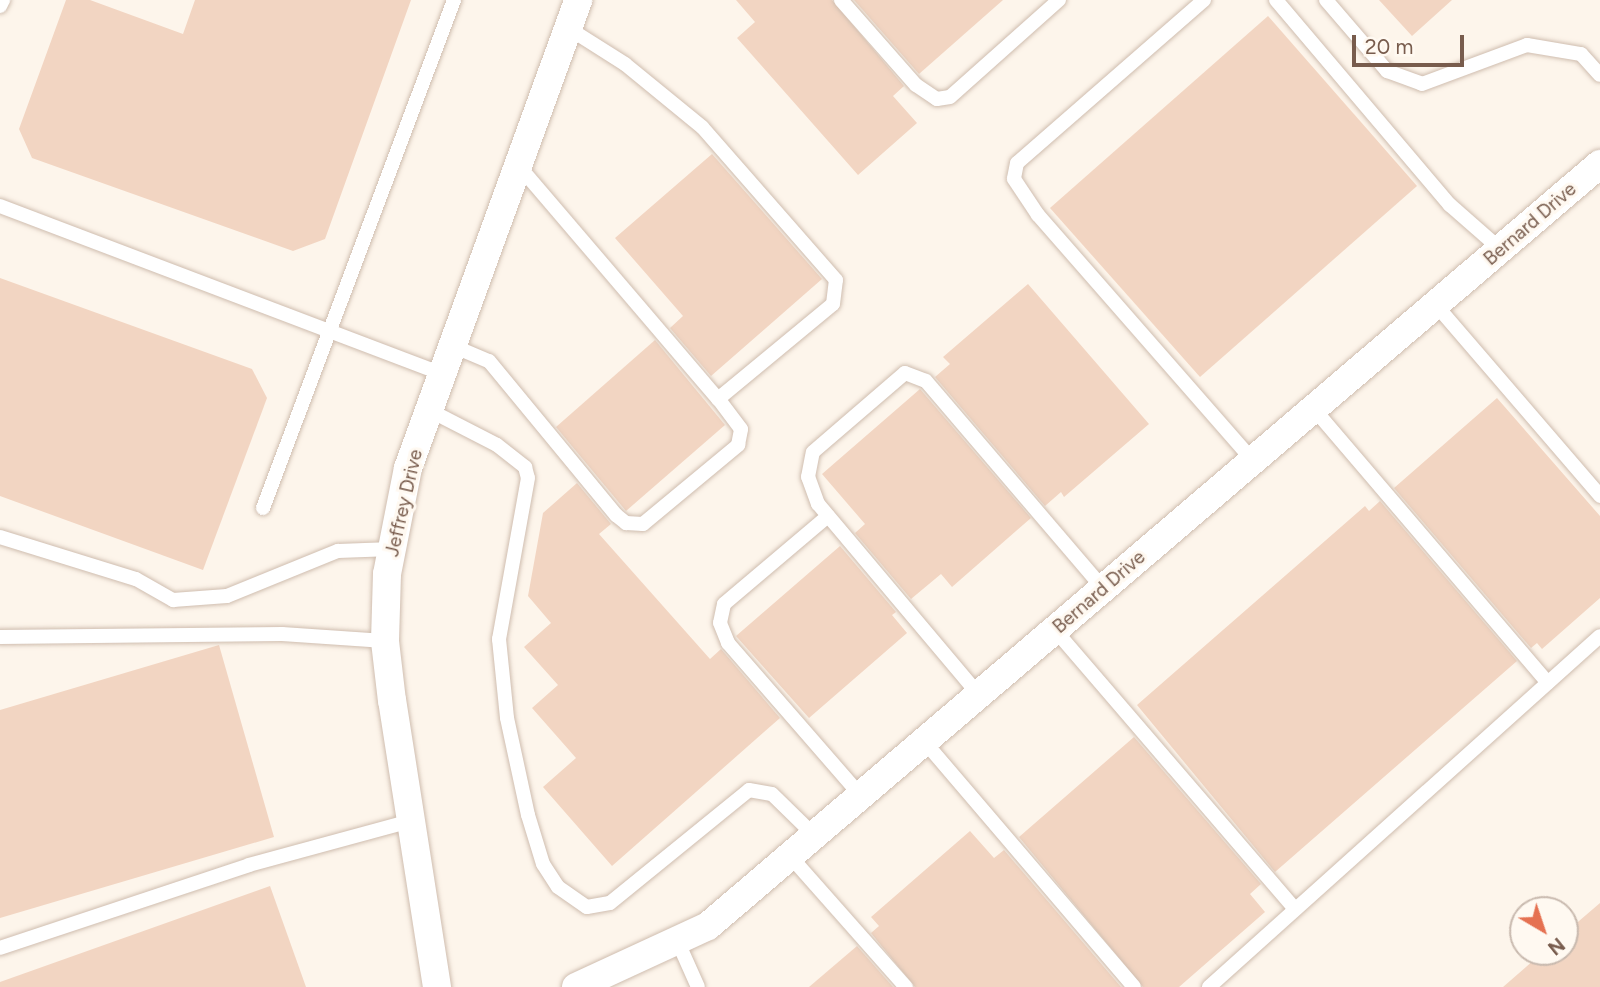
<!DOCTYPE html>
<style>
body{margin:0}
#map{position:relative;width:1600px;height:987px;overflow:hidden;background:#fdf5eb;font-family:Figtree,sans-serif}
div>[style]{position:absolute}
.building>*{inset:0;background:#f2d5c2}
.roads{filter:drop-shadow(0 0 2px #cfbdaf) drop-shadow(0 0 2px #cfbdaf)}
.service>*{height:14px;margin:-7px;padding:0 7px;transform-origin:7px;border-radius:7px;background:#fff}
.minor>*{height:28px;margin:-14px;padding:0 14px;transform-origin:14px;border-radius:14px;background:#fff}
span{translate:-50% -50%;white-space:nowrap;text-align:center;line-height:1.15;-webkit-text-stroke:6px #fff9f1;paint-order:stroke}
.street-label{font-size:19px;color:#785c4d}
.north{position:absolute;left:1509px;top:896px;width:70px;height:70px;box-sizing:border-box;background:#fff9f1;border:2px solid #c9baaf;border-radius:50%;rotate:141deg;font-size:19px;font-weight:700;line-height:28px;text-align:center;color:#785c4d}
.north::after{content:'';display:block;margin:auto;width:24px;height:32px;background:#e57151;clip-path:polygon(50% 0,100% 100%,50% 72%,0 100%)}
.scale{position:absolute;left:1352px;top:35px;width:112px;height:32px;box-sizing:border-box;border:4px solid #785c4d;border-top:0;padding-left:9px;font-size:21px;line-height:24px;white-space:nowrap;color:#785c4d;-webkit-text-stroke:5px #fff9f1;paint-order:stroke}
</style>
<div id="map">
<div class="building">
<i style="clip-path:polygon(66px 0,90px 0,183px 34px,195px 0,411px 0,325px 239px,293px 251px,32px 158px,19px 129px)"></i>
<i style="clip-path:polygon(736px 0,832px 0,904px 86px,893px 96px,917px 123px,858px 175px,737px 38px,755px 22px)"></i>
<i style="clip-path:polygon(854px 0,1003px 0,919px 74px)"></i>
<i style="clip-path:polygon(1379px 0,1452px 0,1412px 36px)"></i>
<i style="clip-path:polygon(1268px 16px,1417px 186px,1200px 377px,1050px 208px)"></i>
<i style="clip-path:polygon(712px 154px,822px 279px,711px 376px,670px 328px,683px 316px,615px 238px)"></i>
<i style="clip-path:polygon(0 278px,252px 369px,267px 398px,203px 570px,0 496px)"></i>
<i style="clip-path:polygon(1028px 284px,1149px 424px,1064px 497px,1061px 492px,1045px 506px,935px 377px,950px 364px,943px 357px)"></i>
<i style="clip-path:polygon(655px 340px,725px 425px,626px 511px,556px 427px)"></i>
<i style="clip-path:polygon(920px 389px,1031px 518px,952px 587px,941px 574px,911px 599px,855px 533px,865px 524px,822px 474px)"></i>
<i style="clip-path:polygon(1497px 398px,1600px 516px,1600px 598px,1542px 649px,1537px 643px,1531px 648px,1394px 488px)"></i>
<i style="clip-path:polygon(577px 483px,611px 524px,599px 534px,710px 659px,721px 649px,780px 718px,612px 866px,543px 787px,576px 758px,532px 708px,558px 685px,524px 647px,551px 623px,528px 596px,543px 513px)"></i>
<i style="clip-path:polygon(1380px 501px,1517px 661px,1275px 872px,1137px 705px,1365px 506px,1369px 511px)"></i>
<i style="clip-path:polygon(840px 546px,896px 612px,892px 615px,907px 633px,809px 718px,736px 636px)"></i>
<i style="clip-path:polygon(219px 645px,274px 837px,0 918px,0 710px)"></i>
<i style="clip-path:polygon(1134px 737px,1261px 884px,1250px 894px,1265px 912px,1179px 987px,1143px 987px,1019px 837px)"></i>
<i style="clip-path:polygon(970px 831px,994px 858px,1004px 850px,1121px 987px,915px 987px,871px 933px,879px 926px,871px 917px)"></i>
<i style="clip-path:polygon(270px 886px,306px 987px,0 987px,0 982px)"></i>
<i style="clip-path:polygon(1600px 903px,1600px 987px,1503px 987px,1543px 952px,1565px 952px,1565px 933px)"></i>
<i style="clip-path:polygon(857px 946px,893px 987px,809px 987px)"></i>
</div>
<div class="roads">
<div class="service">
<i style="left:841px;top:0;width:113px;rotate:48.6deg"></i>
<i style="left:916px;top:85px;width:25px;rotate:34deg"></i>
<i style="left:937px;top:99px;width:13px;rotate:-9deg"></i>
<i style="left:950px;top:97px;width:146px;rotate:-41.7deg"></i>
<i style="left:1204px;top:0;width:248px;rotate:138.9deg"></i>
<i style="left:1017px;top:163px;width:16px;rotate:101deg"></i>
<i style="left:1014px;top:179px;width:43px;rotate:56.3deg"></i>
<i style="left:1038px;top:215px;width:327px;rotate:48.8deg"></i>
<i style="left:1276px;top:0;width:269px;rotate:49.7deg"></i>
<i style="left:1450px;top:205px;width:67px;rotate:41.3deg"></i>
<i style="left:1326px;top:0;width:94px;rotate:49.3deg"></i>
<i style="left:1387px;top:71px;width:37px;rotate:20deg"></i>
<i style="left:1422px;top:84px;width:112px;rotate:-20.4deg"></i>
<i style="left:1527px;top:45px;width:55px;rotate:9.5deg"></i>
<i style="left:1581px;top:54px;width:28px;rotate:48deg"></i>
<i style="left:0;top:6px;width:7px;rotate:-63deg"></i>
<i style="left:519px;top:166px;width:306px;rotate:49.5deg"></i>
<i style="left:0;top:206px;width:474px;rotate:20.8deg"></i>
<i style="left:1436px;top:305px;width:252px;rotate:49.3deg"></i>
<i style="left:453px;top:346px;width:39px;rotate:23deg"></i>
<i style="left:489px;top:361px;width:200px;rotate:50.5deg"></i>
<i style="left:616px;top:515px;width:13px;rotate:39deg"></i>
<i style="left:626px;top:523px;width:17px;rotate:3deg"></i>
<i style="left:643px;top:524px;width:124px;rotate:-39.7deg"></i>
<i style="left:738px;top:445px;width:16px;rotate:-79deg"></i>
<i style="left:741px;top:429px;width:38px;rotate:-127deg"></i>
<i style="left:718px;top:399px;width:149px;rotate:-39.6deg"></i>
<i style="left:833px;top:304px;width:24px;rotate:-83deg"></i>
<i style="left:836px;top:280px;width:203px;rotate:-131.2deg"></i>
<i style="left:702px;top:127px;width:99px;rotate:-140.7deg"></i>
<i style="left:625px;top:64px;width:67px;rotate:-147.7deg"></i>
<i style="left:1314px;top:409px;width:360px;rotate:49.5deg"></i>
<i style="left:429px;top:410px;width:76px;rotate:27.2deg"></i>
<i style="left:497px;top:445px;width:36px;rotate:38deg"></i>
<i style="left:525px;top:467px;width:11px;rotate:75deg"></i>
<i style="left:528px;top:478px;width:164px;rotate:100.2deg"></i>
<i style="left:499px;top:639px;width:79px;rotate:84.2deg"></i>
<i style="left:507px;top:718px;width:99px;rotate:77.8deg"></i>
<i style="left:528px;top:815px;width:51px;rotate:73deg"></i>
<i style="left:543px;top:864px;width:27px;rotate:57deg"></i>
<i style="left:558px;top:887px;width:35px;rotate:35deg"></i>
<i style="left:587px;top:907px;width:23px;rotate:-10deg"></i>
<i style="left:610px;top:903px;width:179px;rotate:-39.1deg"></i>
<i style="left:749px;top:790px;width:23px;rotate:10deg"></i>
<i style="left:772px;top:794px;width:59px;rotate:44.3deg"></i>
<i style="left:263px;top:508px;width:543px;rotate:-69.39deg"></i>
<i style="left:828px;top:516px;width:136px;rotate:139.8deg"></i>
<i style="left:724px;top:604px;width:19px;rotate:102deg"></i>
<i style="left:720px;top:623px;width:22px;rotate:68deg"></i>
<i style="left:728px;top:643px;width:203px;rotate:49deg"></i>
<i style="left:0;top:537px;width:142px;rotate:17.2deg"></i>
<i style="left:136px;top:579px;width:43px;rotate:29.6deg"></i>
<i style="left:173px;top:600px;width:54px;rotate:-4.2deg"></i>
<i style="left:227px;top:596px;width:120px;rotate:-22.1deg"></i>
<i style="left:338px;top:551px;width:54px;rotate:-2.1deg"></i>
<i style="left:1055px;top:630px;width:368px;rotate:49.3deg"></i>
<i style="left:0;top:637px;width:282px;rotate:-0.6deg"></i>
<i style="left:282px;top:634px;width:103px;rotate:3.9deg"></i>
<i style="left:979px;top:695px;width:250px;rotate:-130.1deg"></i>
<i style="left:818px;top:504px;width:29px;rotate:-110deg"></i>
<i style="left:808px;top:477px;width:25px;rotate:-79deg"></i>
<i style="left:813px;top:452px;width:121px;rotate:-40.7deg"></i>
<i style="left:905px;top:373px;width:22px;rotate:21deg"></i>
<i style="left:926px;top:381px;width:272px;rotate:49.5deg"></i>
<i style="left:924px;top:741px;width:323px;rotate:49.5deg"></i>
<i style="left:790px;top:856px;width:175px;rotate:48.5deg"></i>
<i style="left:677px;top:940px;width:51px;rotate:65.9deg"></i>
<i style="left:0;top:948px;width:262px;rotate:-18.4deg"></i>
<i style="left:249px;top:865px;width:168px;rotate:-15.2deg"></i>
<i style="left:1209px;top:987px;width:525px;rotate:-41.91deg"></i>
</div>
<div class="minor">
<i style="left:437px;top:987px;width:290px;rotate:-98.9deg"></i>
<i style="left:392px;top:701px;width:60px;rotate:-96.7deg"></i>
<i style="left:385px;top:641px;width:67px;rotate:-88.3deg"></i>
<i style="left:387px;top:574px;width:108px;rotate:-78.8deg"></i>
<i style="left:408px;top:468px;width:498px;rotate:-70deg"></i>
<i style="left:576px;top:987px;width:145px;rotate:-24.8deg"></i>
<i style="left:708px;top:926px;width:1173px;rotate:-40.51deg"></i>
</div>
</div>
<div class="street-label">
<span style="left:1530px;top:224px;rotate:-41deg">Bernard Drive</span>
<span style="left:404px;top:503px;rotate:-77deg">Jeffrey Drive</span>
<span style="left:1099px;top:592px;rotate:-41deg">Bernard Drive</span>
</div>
<div class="north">N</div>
<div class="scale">20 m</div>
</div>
